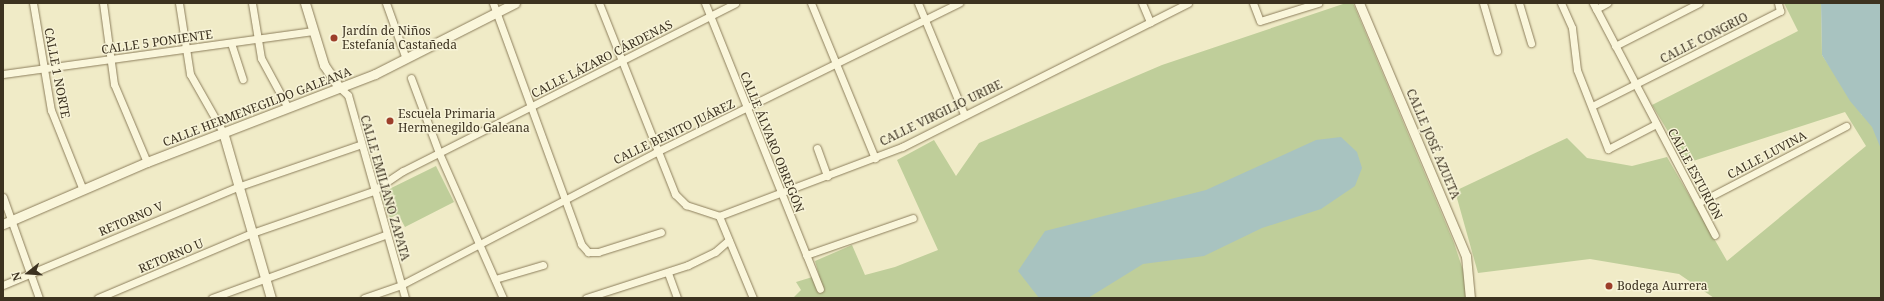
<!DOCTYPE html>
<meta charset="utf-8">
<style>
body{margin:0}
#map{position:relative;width:1884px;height:301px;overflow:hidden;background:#f0ebc7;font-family:"Noto Serif",serif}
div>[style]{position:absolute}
.green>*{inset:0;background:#bfce9a}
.water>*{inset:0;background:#a8c3c0}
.roads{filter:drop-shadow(0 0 1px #8c7e5c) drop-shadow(0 0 1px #8c7e5c)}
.minor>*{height:7px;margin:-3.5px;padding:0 3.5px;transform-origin:3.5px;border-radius:3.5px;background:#faf6db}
.tertiary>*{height:9px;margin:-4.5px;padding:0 4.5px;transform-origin:4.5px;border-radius:4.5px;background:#faf6db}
.dots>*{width:11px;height:11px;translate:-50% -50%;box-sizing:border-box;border:2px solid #f7f3d7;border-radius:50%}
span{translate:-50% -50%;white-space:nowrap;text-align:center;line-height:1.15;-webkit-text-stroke:3px #f7f3d7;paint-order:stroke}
.poi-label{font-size:12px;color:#3c3220}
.left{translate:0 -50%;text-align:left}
.street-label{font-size:12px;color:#3c3220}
.frame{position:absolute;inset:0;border:4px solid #3c3220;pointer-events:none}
.north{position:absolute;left:8px;top:253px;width:40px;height:40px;-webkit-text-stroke:3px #f7f3d7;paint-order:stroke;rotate:253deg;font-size:11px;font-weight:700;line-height:16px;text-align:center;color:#3c3220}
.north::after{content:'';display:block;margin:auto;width:14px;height:18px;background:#3c3220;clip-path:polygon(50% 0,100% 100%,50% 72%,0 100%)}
</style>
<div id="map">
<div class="green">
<i style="clip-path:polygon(1346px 3px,1353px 3px,1454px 243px,1464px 273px,1466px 298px,793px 298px,801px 290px,796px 282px,819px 275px,815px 261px,852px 245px,865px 275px,895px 267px,938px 250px,897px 160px,934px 140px,956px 176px,979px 143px,1162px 65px)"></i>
<i style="clip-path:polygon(1784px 3px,1821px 3px,1822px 55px,1862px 115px,1881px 3px,1881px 298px,1714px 298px,1679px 274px,1590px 259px,1478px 273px,1455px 191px,1567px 138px,1587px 158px,1632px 166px,1667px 157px,1727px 261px,1866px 146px,1845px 112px,1687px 163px,1652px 105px,1798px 31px)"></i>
<i style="clip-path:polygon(436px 166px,454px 202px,405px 227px,398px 214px,390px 218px,379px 194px)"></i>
</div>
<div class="water">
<i style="clip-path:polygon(1821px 3px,1881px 3px,1881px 149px,1872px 127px,1850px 101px,1822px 55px)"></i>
<i style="clip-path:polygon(1341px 137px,1357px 152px,1362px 168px,1355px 186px,1321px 209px,1262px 228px,1204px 256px,1143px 264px,1088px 298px,1039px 298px,1018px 271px,1045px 231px,1206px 190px,1316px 140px)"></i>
</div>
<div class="roads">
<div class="minor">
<i style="left:33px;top:3px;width:109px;rotate:80.5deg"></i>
<i style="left:51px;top:110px;width:86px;rotate:68.2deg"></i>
<i style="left:103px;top:3px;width:82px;rotate:82.3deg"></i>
<i style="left:114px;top:84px;width:85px;rotate:67.1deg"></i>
<i style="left:179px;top:3px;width:72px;rotate:81.2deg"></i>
<i style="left:190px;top:74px;width:67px;rotate:60.4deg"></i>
<i style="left:252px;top:3px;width:56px;rotate:80.7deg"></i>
<i style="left:261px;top:58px;width:55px;rotate:61.6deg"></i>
<i style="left:386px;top:3px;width:59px;rotate:70.3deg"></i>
<i style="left:493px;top:3px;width:257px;rotate:69.9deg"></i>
<i style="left:581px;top:244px;width:11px;rotate:49deg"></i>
<i style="left:588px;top:252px;width:10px"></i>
<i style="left:598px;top:252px;width:66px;rotate:-17.6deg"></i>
<i style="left:599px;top:3px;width:206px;rotate:68.3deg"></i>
<i style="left:675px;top:194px;width:16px;rotate:45deg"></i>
<i style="left:686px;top:205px;width:35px;rotate:18deg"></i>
<i style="left:719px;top:216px;width:196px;rotate:-20.7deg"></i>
<i style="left:902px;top:147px;width:320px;rotate:-26.7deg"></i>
<i style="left:705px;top:3px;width:308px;rotate:68.1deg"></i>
<i style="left:811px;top:3px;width:168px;rotate:67.6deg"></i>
<i style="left:918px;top:3px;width:120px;rotate:67.5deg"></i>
<i style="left:1142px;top:3px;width:21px;rotate:67deg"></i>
<i style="left:1253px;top:3px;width:19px;rotate:69deg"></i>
<i style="left:1260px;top:21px;width:61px;rotate:-17.2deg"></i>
<i style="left:1483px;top:3px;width:50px;rotate:73.7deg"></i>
<i style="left:1519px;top:3px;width:42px;rotate:73.3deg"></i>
<i style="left:1561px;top:3px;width:27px;rotate:66deg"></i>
<i style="left:1572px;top:28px;width:42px;rotate:83.2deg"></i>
<i style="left:1577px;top:70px;width:85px;rotate:68.6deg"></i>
<i style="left:1608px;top:149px;width:54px;rotate:-27.5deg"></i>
<i style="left:1593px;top:3px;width:262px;rotate:62.3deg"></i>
<i style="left:1596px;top:9px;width:13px;rotate:-29deg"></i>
<i style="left:231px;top:43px;width:38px;rotate:72deg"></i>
<i style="left:1615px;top:46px;width:94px;rotate:-27.1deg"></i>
<i style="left:3px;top:74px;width:313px;rotate:-7.9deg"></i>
<i style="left:411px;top:78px;width:80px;rotate:69.5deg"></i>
<i style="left:439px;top:153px;width:158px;rotate:66.2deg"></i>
<i style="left:339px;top:87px;width:12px;rotate:42deg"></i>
<i style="left:348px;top:95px;width:211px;rotate:74.3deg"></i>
<i style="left:1592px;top:106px;width:211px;rotate:-26.8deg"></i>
<i style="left:1780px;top:11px;width:8px;rotate:-104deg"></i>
<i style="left:817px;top:148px;width:30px;rotate:70deg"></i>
<i style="left:3px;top:197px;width:107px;rotate:70.4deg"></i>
<i style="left:1698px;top:203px;width:167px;rotate:-27.5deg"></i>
<i style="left:719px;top:216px;width:89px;rotate:67.5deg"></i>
<i style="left:806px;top:255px;width:113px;rotate:-19.1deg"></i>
<i style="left:668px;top:273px;width:27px;rotate:70deg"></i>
<i style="left:495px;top:279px;width:50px;rotate:-16.3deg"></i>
<i style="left:3px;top:285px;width:257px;rotate:-22.7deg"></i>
<i style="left:240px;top:186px;width:126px;rotate:-19deg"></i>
<i style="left:98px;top:298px;width:167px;rotate:-22.9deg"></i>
<i style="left:252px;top:233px;width:128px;rotate:-19.1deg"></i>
<i style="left:373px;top:191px;width:36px;rotate:-34deg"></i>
<i style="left:403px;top:171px;width:372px;rotate:-26.8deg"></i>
<i style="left:212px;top:298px;width:184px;rotate:-20deg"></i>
<i style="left:364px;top:298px;width:39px;rotate:-19deg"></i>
<i style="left:401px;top:285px;width:288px;rotate:-27.5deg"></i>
<i style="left:656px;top:152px;width:338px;rotate:-26.2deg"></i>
<i style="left:586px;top:298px;width:107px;rotate:-17.9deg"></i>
<i style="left:688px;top:265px;width:30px;rotate:-26deg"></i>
<i style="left:715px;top:252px;width:18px;rotate:-41deg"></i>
</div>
<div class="tertiary">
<i style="left:305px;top:3px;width:65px;rotate:73deg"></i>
<i style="left:324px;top:65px;width:27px;rotate:56deg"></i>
<i style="left:1359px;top:3px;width:275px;rotate:67.1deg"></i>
<i style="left:1466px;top:256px;width:42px;rotate:84.6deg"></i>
<i style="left:223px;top:132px;width:173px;rotate:73.9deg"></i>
<i style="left:3px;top:224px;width:157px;rotate:-23.3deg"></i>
<i style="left:147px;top:162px;width:244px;rotate:-21.1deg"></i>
<i style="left:375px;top:74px;width:157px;rotate:-26.9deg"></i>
</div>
</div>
<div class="dots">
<i style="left:334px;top:38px;background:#9c3e2a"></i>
<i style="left:390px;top:121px;background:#9c3e2a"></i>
<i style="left:1609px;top:286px;background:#9c3e2a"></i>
</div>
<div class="poi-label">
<span class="left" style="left:342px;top:38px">Jardín de Niños<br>Estefanía Castañeda</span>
<span class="left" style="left:398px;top:121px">Escuela Primaria<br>Hermenegildo Galeana</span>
<span class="left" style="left:1617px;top:286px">Bodega Aurrera</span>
</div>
<div class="street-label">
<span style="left:1704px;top:38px;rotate:-27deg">CALLE CONGRIO</span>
<span style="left:157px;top:42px;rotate:-8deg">CALLE 5 PONIENTE</span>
<span style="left:602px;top:59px;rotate:-27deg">CALLE LÁZARO CÁRDENAS</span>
<span style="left:57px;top:73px;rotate:79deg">CALLE 1 NORTE</span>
<span style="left:257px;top:107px;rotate:-21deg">CALLE HERMENEGILDO GALEANA</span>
<span style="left:941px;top:113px;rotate:-26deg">CALLE VIRGILIO URIBE</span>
<span style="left:674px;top:132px;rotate:-26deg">CALLE BENITO JUÁREZ</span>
<span style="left:772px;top:142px;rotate:68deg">CALLE ÁLVARO OBREGÓN</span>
<span style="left:1433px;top:144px;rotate:67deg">CALLE JOSÉ AZUETA</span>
<span style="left:1767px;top:155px;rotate:-28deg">CALLE LUVINA</span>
<span style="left:1695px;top:174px;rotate:62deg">CALLE ESTURIÓN</span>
<span style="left:385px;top:188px;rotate:74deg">CALLE EMILIANO ZAPATA</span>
<span style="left:131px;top:219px;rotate:-23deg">RETORNO V</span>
<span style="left:171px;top:256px;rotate:-23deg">RETORNO U</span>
</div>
<div class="frame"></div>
<div class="north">N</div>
</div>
